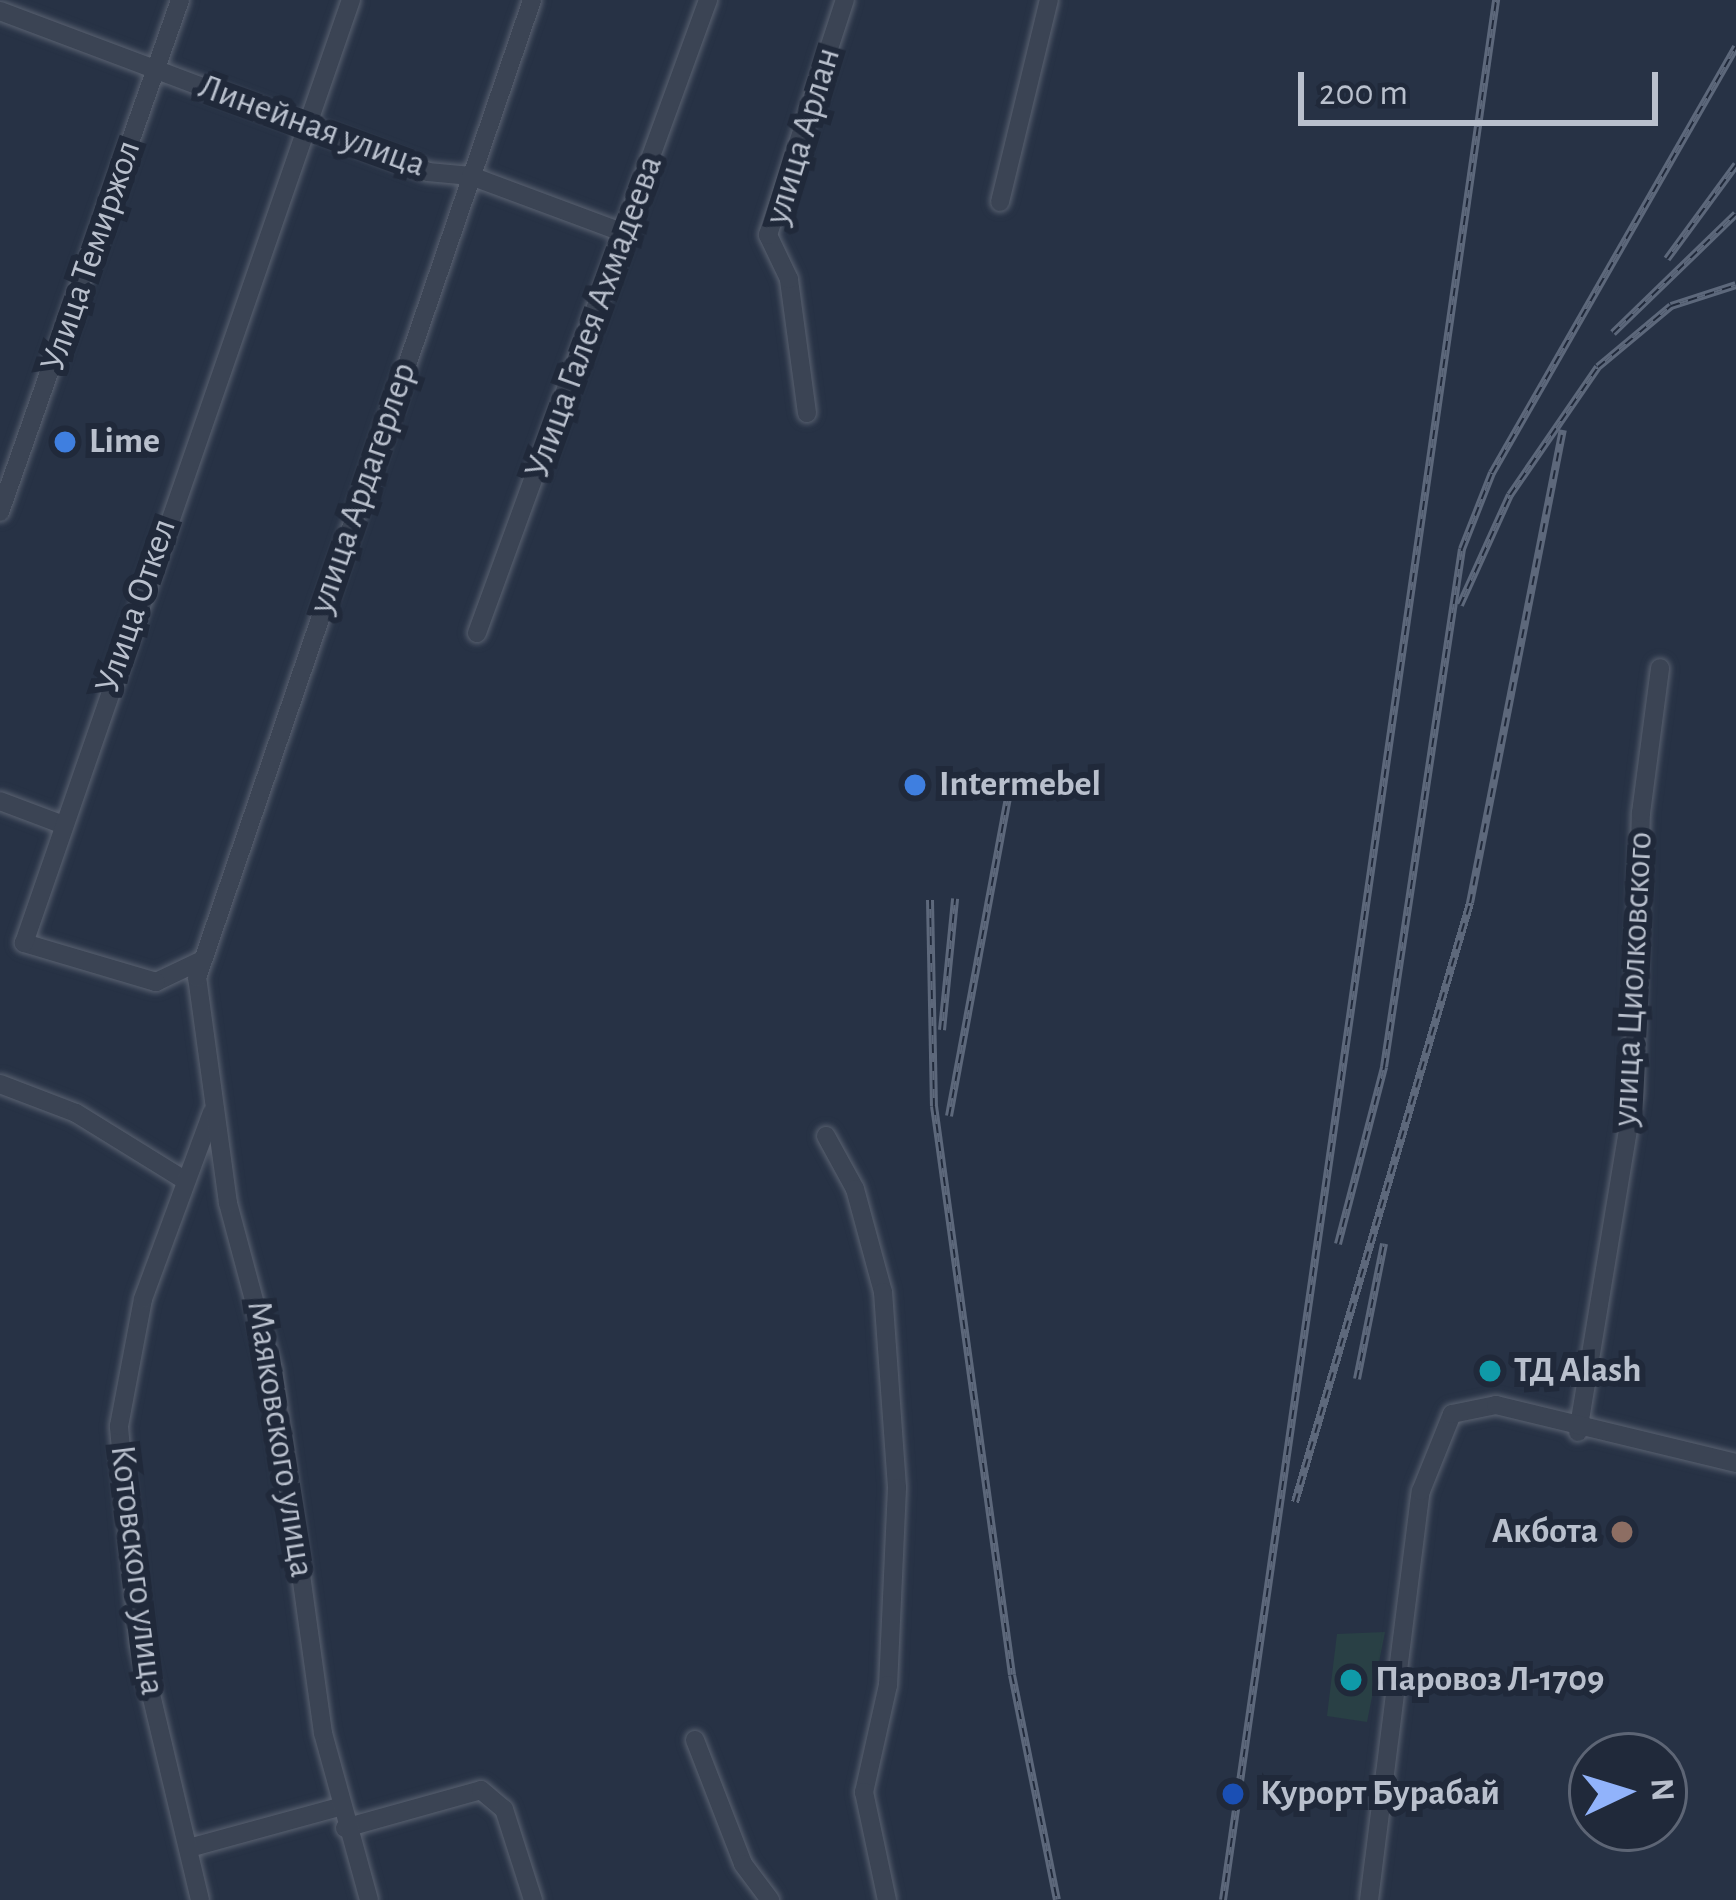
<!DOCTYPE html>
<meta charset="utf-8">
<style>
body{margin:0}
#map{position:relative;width:1736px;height:1900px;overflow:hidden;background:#273245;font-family:"Alegreya Sans",sans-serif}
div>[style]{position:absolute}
.green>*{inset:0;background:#294045}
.roads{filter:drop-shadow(0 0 3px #5a6271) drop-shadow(0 0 3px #5a6271)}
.minor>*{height:18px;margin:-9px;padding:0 9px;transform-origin:9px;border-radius:9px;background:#3b4454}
.rail>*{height:8px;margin-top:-4px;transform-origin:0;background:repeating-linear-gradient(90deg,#20293a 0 9px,#5d687b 0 18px);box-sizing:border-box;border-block:3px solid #5d687b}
.dots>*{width:33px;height:33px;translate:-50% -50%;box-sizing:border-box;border:6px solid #20293a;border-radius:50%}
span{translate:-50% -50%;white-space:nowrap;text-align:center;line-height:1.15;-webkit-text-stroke:12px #20293a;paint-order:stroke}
.street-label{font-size:36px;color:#b9c0cd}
.poi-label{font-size:36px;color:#b9c0cd;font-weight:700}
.left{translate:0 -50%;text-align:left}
.right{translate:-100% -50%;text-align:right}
.north{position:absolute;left:1568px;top:1732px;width:120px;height:120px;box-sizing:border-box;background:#20293a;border:3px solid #5d6575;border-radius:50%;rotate:86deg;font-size:33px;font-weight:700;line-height:48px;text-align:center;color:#b9c0cd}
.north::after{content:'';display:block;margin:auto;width:42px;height:54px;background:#91b3fb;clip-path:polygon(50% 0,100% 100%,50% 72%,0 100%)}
.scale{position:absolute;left:1298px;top:72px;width:360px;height:54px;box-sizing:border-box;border:6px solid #b9c0cd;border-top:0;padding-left:15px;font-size:36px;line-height:42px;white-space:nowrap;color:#b9c0cd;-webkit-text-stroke:9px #20293a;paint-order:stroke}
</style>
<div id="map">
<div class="green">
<i style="clip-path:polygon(1385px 1632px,1367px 1722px,1327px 1716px,1337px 1634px)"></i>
</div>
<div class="roads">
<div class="minor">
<i style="left:0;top:11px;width:457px;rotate:20.6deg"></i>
<i style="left:428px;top:172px;width:43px;rotate:5.3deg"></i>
<i style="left:471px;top:176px;width:163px;rotate:20.4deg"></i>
<i style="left:1000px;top:202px;width:208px;rotate:-76.4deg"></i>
<i style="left:807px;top:413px;width:135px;rotate:-97.7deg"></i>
<i style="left:789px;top:279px;width:49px;rotate:-115.5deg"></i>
<i style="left:768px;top:235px;width:247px;rotate:-71.9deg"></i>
<i style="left:0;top:512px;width:543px;rotate:-70.63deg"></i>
<i style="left:477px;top:633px;width:674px;rotate:-69.95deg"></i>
<i style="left:0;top:801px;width:65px;rotate:20.7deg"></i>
<i style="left:200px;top:961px;width:49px;rotate:154.5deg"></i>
<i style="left:156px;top:982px;width:138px;rotate:-163.5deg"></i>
<i style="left:24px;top:943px;width:998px;rotate:-70.88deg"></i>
<i style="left:0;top:1084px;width:81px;rotate:20.9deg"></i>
<i style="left:76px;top:1113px;width:129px;rotate:31.7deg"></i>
<i style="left:826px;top:1136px;width:60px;rotate:61.3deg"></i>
<i style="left:855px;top:1189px;width:107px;rotate:74.8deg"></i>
<i style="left:883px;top:1292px;width:196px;rotate:85.9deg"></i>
<i style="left:897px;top:1488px;width:197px;rotate:92.6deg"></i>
<i style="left:888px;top:1685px;width:110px;rotate:102.6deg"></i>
<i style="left:864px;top:1792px;width:110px;rotate:78deg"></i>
<i style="left:1578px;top:1432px;width:343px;rotate:-80.6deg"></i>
<i style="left:1634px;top:1094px;width:281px;rotate:-88.6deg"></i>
<i style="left:1641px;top:813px;width:146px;rotate:-82.5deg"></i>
<i style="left:695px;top:1740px;width:133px;rotate:68.8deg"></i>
<i style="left:743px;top:1864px;width:45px;rotate:53.1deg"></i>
<i style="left:345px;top:1828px;width:141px;rotate:-15.6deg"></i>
<i style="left:481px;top:1790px;width:30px;rotate:40deg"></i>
<i style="left:504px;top:1809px;width:96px;rotate:72.3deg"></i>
<i style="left:189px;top:1848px;width:156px;rotate:-15.3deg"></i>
<i style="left:200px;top:1900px;width:264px;rotate:-103.4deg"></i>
<i style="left:139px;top:1643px;width:218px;rotate:-95.3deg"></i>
<i style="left:119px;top:1426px;width:129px;rotate:-79.3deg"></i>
<i style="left:143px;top:1299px;width:199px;rotate:-69.7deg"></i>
<i style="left:369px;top:1900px;width:173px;rotate:-105.4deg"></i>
<i style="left:323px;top:1733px;width:365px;rotate:-97.9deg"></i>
<i style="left:273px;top:1371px;width:174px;rotate:-105deg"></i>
<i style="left:228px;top:1203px;width:227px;rotate:-97.8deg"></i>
<i style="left:197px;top:978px;width:1034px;rotate:-71.09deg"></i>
<i style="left:1369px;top:1900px;width:412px;rotate:-82.8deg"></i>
<i style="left:1421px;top:1491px;width:83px;rotate:-68.1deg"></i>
<i style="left:1452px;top:1414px;width:45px;rotate:-11.6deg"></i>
<i style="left:1496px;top:1405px;width:247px;rotate:13.6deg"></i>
</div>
</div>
<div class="rail">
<i style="left:1667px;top:259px;width:117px;rotate:-53.7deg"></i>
<i style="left:1613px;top:333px;width:171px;rotate:-44.1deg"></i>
<i style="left:1460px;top:605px;width:121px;rotate:-65.6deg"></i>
<i style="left:1510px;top:495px;width:155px;rotate:-55.5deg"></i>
<i style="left:1598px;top:367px;width:95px;rotate:-39.9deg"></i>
<i style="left:1671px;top:306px;width:68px;rotate:-17.9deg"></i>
<i style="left:930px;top:900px;width:206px;rotate:88.9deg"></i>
<i style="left:934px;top:1106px;width:574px;rotate:82.19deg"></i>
<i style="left:1012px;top:1675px;width:229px;rotate:78.7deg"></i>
<i style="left:942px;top:1030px;width:132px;rotate:-84.3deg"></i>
<i style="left:949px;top:1116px;width:330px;rotate:-79.5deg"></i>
<i style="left:1338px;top:1244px;width:183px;rotate:-75.4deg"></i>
<i style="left:1384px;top:1067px;width:524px;rotate:-81.44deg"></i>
<i style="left:1462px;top:549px;width:82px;rotate:-68.5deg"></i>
<i style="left:1492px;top:473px;width:491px;rotate:-60.2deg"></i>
<i style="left:1357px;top:1379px;width:138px;rotate:-78.7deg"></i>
<i style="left:1295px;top:1502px;width:624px;rotate:-73.71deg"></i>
<i style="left:1470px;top:903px;width:482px;rotate:-78.9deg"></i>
<i style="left:1223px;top:1900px;width:1920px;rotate:-81.82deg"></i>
</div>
<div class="dots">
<i style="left:65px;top:442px;background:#3f7fe0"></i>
<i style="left:915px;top:785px;background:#3f7fe0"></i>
<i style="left:1490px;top:1371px;background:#0f9aa8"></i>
<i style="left:1622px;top:1532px;background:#8d6e63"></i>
<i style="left:1351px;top:1680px;background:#0f9aa8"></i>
<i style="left:1233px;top:1794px;background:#1a4fb4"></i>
</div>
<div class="street-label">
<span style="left:312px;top:126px;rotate:20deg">Линейная улица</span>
<span style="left:803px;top:136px;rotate:-73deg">улица Арлан</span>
<span style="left:91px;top:256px;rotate:-71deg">Улица Темиржол</span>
<span style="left:594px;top:317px;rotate:-70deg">Улица Галея Ахмадеева</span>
<span style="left:363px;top:488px;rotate:-71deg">улица Ардагерлер</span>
<span style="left:136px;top:606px;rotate:-71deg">Улица Откел</span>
<span style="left:1633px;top:979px;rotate:-87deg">улица Циолковского</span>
<span style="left:280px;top:1439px;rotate:81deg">Маяковского улица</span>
<span style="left:137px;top:1570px;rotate:83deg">Котовского улица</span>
</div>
<div class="poi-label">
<span class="left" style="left:89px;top:442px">Lime</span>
<span class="left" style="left:939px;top:785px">Intermebel</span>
<span class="left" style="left:1514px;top:1371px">ТД Alash</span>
<span class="right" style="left:1598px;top:1532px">Акбота</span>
<span class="left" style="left:1375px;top:1680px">Паровоз Л-1709</span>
<span class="left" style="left:1260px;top:1794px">Курорт Бурабай</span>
</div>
<div class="north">N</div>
<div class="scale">200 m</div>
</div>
